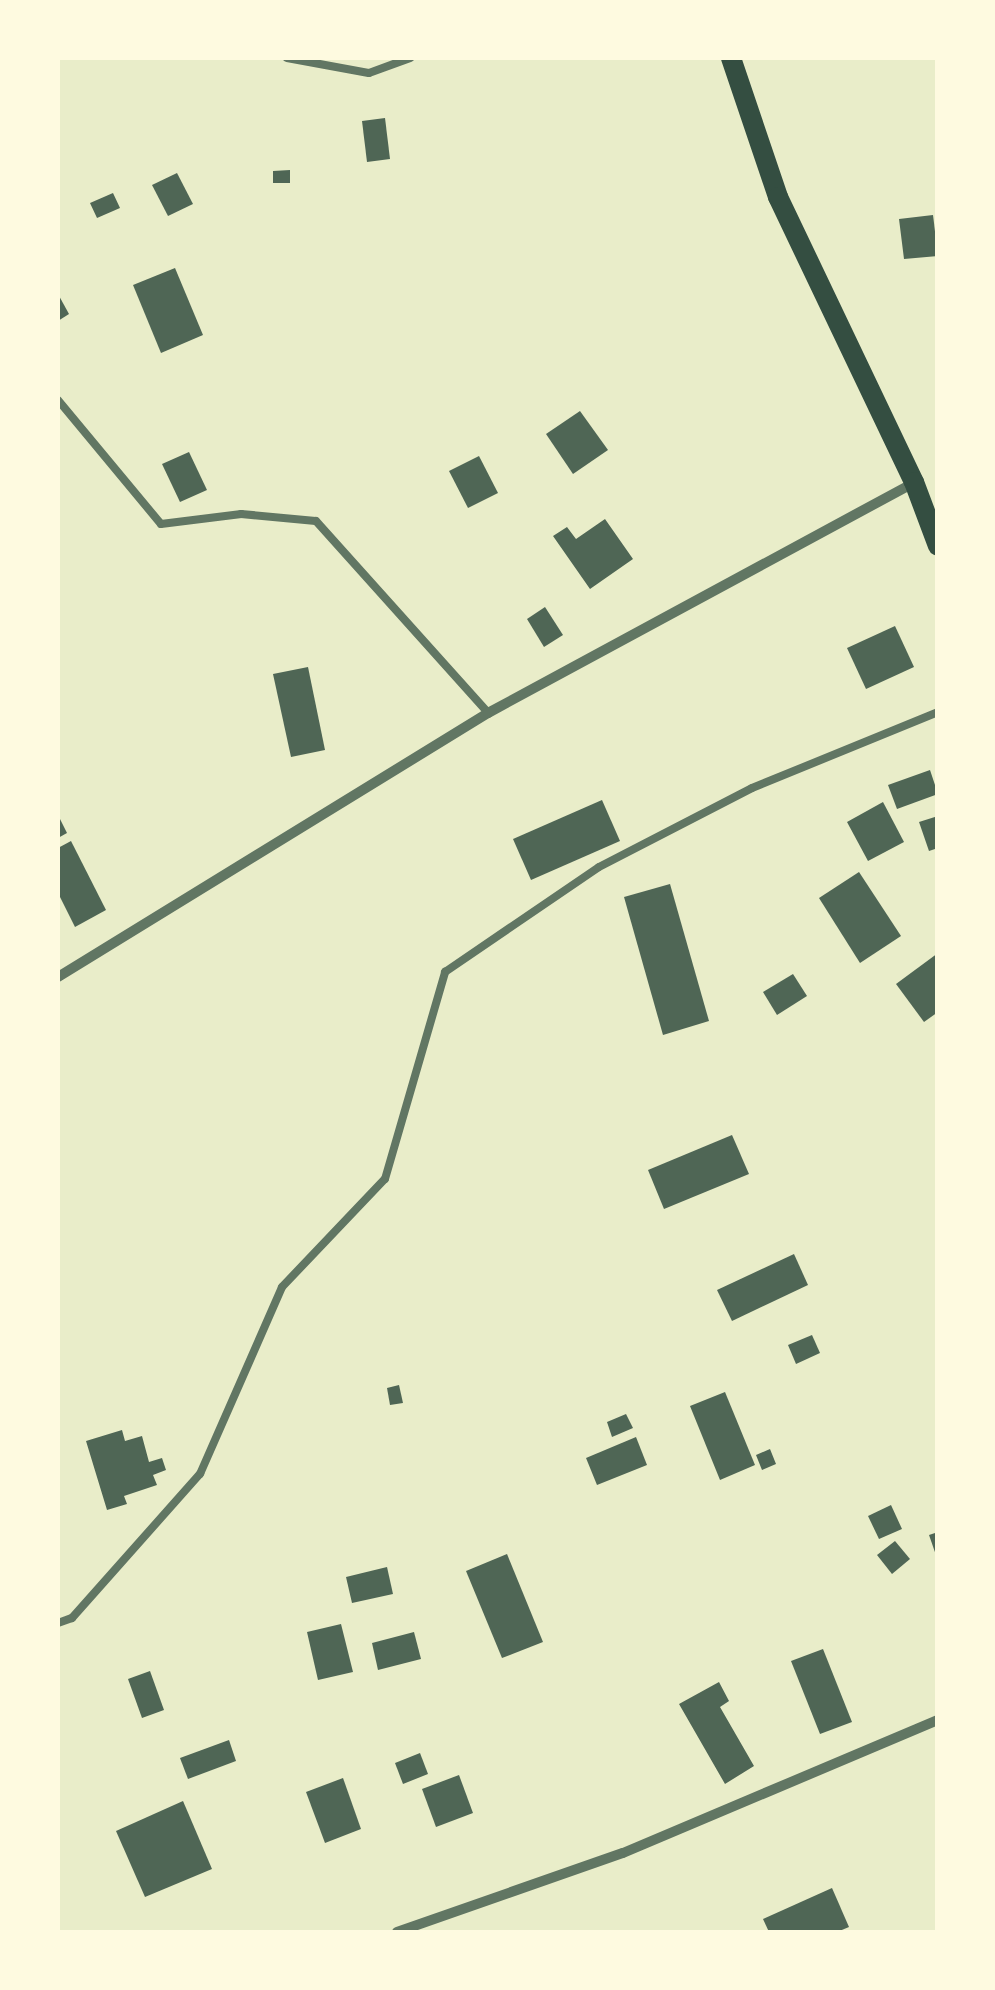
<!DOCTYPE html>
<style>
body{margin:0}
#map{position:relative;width:995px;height:1990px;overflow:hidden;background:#e9edc9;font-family:"Exo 2",sans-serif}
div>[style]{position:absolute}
.building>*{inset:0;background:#4f6655}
.service>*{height:8px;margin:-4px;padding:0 4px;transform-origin:4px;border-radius:4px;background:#617663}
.minor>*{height:10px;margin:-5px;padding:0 5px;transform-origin:5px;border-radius:5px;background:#617663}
.secondary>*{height:20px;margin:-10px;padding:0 10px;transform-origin:10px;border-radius:10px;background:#344e41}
span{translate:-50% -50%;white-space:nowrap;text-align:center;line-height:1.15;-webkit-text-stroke:10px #fefae0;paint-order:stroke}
.frame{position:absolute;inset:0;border:60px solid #fefae0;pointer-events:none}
</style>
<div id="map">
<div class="building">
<i style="clip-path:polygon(385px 118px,390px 159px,367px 162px,362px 121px)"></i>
<i style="clip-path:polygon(290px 170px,290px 183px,273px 183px,273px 171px)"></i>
<i style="clip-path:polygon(177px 173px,193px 204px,168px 216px,152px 185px)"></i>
<i style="clip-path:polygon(113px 193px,120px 208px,97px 218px,90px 203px)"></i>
<i style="clip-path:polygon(933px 215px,938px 256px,904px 259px,899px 219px)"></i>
<i style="clip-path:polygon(175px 268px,203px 335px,161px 353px,133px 285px)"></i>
<i style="clip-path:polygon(58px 294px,69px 314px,58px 321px)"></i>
<i style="clip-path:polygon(580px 411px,608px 450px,573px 474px,546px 434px)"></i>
<i style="clip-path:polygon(189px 452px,207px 490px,180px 502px,162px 464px)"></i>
<i style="clip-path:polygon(479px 456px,498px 493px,468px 508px,449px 471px)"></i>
<i style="clip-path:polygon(605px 519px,633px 559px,590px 589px,553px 536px,567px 527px,576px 539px)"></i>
<i style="clip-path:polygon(545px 607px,563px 635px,544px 647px,527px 619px)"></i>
<i style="clip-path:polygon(895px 626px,914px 667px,866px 689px,847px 648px)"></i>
<i style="clip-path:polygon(308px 667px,325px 750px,291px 757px,273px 674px)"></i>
<i style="clip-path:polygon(930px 770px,938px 794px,897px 809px,888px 785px)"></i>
<i style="clip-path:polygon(602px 800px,620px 841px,531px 880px,513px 839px)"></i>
<i style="clip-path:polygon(883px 802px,904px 842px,868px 861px,847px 822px)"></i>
<i style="clip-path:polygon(58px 815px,67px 833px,58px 838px)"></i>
<i style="clip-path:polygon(938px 816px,938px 848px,929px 851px,919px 822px)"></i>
<i style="clip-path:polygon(71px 841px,106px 910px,75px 927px,58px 893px,58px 848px)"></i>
<i style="clip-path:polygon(859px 872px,901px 936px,860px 963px,819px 898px)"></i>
<i style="clip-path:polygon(670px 884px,709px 1021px,663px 1035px,624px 897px)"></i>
<i style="clip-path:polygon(938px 953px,938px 1012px,924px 1022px,896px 984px)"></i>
<i style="clip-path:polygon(793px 974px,807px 996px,777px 1015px,763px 992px)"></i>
<i style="clip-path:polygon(732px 1135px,749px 1174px,664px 1209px,648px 1170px)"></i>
<i style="clip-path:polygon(794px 1254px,808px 1285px,732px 1321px,717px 1290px)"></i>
<i style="clip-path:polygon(812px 1335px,820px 1353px,796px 1364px,788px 1345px)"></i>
<i style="clip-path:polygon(399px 1385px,403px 1403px,390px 1405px,387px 1388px)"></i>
<i style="clip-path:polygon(725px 1392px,755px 1465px,720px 1480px,690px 1406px)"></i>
<i style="clip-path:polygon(626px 1414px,633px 1428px,612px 1437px,607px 1422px)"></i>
<i style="clip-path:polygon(122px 1430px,125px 1441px,142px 1436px,149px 1462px,162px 1458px,166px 1470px,153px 1475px,157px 1485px,124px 1496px,127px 1504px,107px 1510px,86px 1441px)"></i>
<i style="clip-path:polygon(636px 1437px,647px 1465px,597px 1485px,586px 1458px)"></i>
<i style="clip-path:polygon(770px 1449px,776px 1464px,762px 1470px,756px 1455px)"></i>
<i style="clip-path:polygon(891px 1505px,902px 1529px,879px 1539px,868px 1516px)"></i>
<i style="clip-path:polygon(938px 1532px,938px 1558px,937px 1558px,929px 1535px)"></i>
<i style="clip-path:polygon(895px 1541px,910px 1559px,892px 1574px,877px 1555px)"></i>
<i style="clip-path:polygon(507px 1554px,543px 1642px,502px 1658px,466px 1571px)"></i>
<i style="clip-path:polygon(387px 1567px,393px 1594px,352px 1603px,346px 1577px)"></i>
<i style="clip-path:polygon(341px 1624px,353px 1672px,318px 1680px,307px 1632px)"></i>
<i style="clip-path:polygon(414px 1632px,421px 1659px,378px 1670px,372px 1643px)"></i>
<i style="clip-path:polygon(823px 1649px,852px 1722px,820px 1734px,791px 1661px)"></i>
<i style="clip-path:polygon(150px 1671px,164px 1710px,142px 1718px,128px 1679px)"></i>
<i style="clip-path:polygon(719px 1682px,729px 1701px,720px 1707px,754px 1766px,725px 1784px,679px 1704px)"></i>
<i style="clip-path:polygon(229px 1740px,236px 1761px,188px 1779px,180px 1758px)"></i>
<i style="clip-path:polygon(420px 1753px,428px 1774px,403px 1784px,395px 1763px)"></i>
<i style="clip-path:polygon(459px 1775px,473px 1813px,436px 1827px,422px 1789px)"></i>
<i style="clip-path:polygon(343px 1778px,361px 1829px,325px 1843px,306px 1792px)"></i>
<i style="clip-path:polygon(183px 1801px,212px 1869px,145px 1897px,116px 1831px)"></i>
<i style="clip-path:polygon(832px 1888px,849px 1927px,837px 1932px,769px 1932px,763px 1919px)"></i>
</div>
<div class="service">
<i style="left:287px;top:58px;width:83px;rotate:10.4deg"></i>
<i style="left:369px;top:73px;width:44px;rotate:-20.1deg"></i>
<i style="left:58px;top:400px;width:161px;rotate:50.3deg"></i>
<i style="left:161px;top:524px;width:81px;rotate:-7.1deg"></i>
<i style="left:241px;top:514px;width:75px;rotate:5.3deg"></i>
<i style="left:316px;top:521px;width:258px;rotate:48.1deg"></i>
<i style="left:58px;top:1623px;width:15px;rotate:-20deg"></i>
<i style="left:72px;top:1618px;width:193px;rotate:-48.4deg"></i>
<i style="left:200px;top:1474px;width:204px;rotate:-66.3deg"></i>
<i style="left:282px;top:1287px;width:149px;rotate:-46.4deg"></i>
<i style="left:385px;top:1179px;width:216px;rotate:-73.8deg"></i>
<i style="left:445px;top:972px;width:186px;rotate:-34.3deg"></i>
<i style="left:599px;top:867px;width:172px;rotate:-27.3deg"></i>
<i style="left:752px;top:788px;width:201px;rotate:-22.2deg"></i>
</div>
<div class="minor">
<i style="left:58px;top:977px;width:505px;rotate:-31.55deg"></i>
<i style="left:488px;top:713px;width:484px;rotate:-28.4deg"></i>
<i style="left:397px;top:1932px;width:239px;rotate:-19.3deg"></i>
<i style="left:623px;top:1853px;width:342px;rotate:-22.9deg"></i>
</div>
<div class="secondary">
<i style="left:731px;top:58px;width:147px;rotate:71.3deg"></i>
<i style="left:778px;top:197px;width:316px;rotate:64.5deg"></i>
<i style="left:914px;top:482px;width:68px;rotate:69.4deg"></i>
</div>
<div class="frame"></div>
</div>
